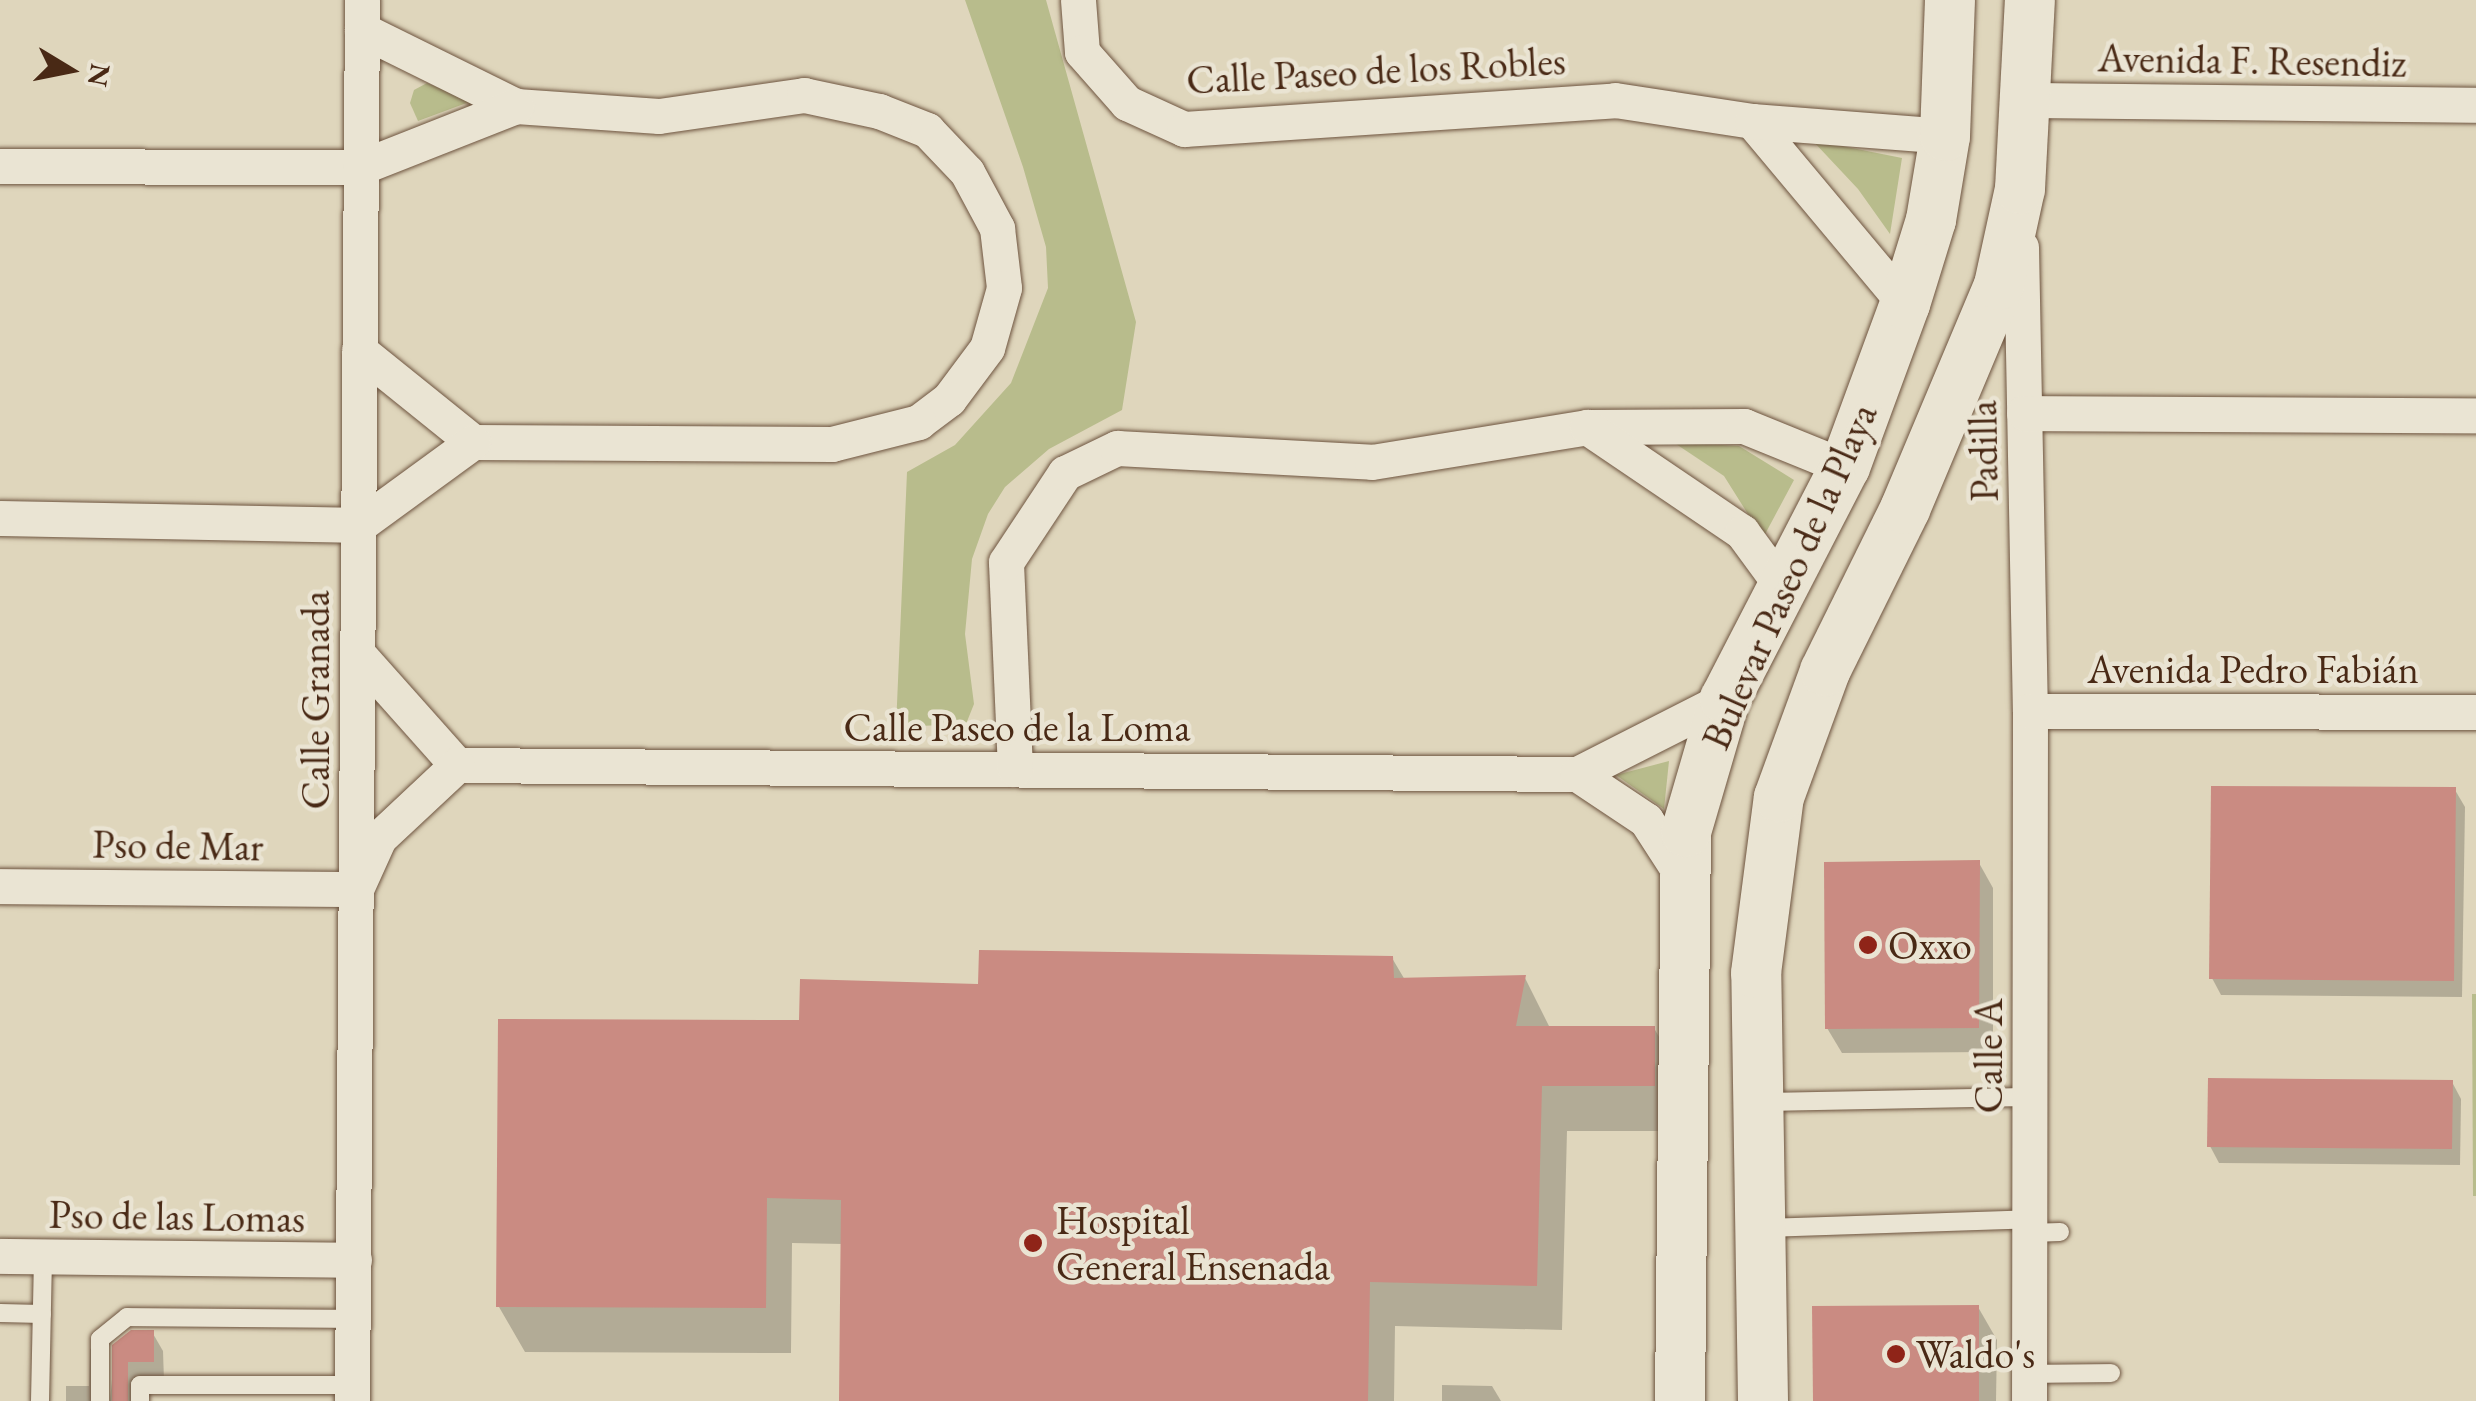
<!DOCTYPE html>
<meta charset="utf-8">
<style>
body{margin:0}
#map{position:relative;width:2476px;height:1401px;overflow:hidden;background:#dfd6bc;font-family:"EB Garamond",serif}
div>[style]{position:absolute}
.green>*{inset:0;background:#b8bc8c}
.shadow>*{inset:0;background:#0003}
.building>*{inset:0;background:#ca8b82}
.roads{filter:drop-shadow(0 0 2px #6e543f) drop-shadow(0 0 2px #6e543f)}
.lane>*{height:18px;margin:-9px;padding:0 9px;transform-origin:9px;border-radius:9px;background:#eae4d3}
.street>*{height:35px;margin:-17.5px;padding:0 17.5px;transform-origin:17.5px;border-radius:17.5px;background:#eae4d3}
.secondary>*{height:50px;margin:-25px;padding:0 25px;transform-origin:25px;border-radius:25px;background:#eae4d3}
.dots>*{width:28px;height:28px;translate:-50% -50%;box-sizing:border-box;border:5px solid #eae4d3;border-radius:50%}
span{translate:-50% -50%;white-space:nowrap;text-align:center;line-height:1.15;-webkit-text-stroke:9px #eae4d3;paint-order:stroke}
.street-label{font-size:40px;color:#492915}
.poi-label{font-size:40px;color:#492915}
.left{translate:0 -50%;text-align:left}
.north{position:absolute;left:20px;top:20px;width:100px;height:100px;-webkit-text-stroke:8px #eae4d3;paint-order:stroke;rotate:100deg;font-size:28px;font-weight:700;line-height:40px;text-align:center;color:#492915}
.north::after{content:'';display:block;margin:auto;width:35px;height:45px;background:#492915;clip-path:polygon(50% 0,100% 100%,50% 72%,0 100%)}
</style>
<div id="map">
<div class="green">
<i style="clip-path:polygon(965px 0,1046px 0,1136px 322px,1122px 410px,1049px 449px,1005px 487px,988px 514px,972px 559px,965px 634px,974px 704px,966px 724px,896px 727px,907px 472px,955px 445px,1011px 383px,1048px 288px,1046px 247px,1023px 167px)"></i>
<i style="clip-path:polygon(427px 83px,472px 101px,418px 121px,410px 103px,414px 90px)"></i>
<i style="clip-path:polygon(1812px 140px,1902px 158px,1890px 234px,1858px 189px)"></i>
<i style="clip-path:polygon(1673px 442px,1739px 446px,1794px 480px,1763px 538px,1724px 476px)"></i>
<i style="clip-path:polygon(1669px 761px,1664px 809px,1616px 775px)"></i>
<i style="clip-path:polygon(2472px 994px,2476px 994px,2476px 1196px,2473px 1196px)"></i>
</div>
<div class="shadow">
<i style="clip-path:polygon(2455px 790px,2465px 807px,2462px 997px,2221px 995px,2212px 978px)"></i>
<i style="clip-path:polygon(1979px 863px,1993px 888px,1993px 1052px,1842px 1053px,1827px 1028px)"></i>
<i style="clip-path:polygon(1392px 958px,1405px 980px,1525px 978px,1550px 1028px,1654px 1028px,1680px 1074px,1679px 1131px,1567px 1131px,1562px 1330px,1395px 1326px,1394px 1401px,842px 1401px,843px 1244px,792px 1243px,791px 1353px,525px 1352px,499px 1307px,801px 1023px,981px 986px)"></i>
<i style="clip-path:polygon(2452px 1082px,2461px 1099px,2460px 1165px,2219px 1163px,2210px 1146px)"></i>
<i style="clip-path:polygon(1978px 1307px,1997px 1340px,1996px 1401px,1816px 1401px)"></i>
<i style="clip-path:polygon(152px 1332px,163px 1351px,164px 1381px,138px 1401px,110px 1401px,115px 1346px)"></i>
<i style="clip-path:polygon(90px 1348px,97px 1360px,98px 1401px,66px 1401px,66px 1386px,89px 1386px)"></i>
<i style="clip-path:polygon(1442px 1385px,1492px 1386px,1501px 1401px,1442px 1401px)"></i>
</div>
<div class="building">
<i style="clip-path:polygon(2211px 786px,2456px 787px,2454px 981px,2209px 979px)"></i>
<i style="clip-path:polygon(1980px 860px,1979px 1028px,1825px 1029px,1824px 862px)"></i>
<i style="clip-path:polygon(979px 950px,1393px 956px,1394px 978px,1526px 975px,1516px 1026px,1655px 1026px,1655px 1086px,1542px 1086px,1537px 1286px,1370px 1282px,1368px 1401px,839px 1401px,841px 1200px,767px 1198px,766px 1308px,496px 1307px,498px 1019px,799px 1020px,800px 979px,978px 984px)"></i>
<i style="clip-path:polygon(2208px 1078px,2453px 1080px,2452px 1149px,2207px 1147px)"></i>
<i style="clip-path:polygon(1979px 1305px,1979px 1401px,1813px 1401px,1812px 1306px)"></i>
<i style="clip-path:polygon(131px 1330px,154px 1330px,154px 1362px,128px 1362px,128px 1401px,112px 1401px,112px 1345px)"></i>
</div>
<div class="roads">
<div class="lane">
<i style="left:1761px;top:1102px;width:269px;rotate:-1.1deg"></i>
<i style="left:1765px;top:1228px;width:265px;rotate:-1.9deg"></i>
<i style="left:2030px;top:1233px;width:30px;rotate:-2deg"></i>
<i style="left:0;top:1313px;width:42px;rotate:1.4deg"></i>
<i style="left:2029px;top:1374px;width:82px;rotate:-0.7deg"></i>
<i style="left:40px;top:1401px;width:144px;rotate:-88.8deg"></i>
<i style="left:100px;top:1401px;width:62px;rotate:-90deg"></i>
<i style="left:100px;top:1339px;width:35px;rotate:-39deg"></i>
<i style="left:127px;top:1317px;width:226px;rotate:0.5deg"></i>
<i style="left:140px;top:1401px;width:16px;rotate:-90deg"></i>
<i style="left:140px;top:1385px;width:212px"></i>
</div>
<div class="street">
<i style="left:1078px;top:0;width:52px;rotate:85.6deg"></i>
<i style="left:1082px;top:52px;width:68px;rotate:48.6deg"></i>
<i style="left:1127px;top:103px;width:63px;rotate:24.5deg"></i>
<i style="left:1184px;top:129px;width:432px;rotate:-3.8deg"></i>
<i style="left:1615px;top:100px;width:139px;rotate:8.7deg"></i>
<i style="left:1752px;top:121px;width:239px;rotate:50.1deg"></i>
<i style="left:362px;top:30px;width:172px;rotate:26.3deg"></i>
<i style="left:516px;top:106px;width:143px;rotate:4deg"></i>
<i style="left:659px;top:116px;width:147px;rotate:-8.2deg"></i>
<i style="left:804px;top:95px;width:77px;rotate:12deg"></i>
<i style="left:879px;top:111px;width:52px;rotate:21.6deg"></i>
<i style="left:927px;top:130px;width:58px;rotate:46.4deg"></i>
<i style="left:967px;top:172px;width:64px;rotate:61.8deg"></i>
<i style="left:997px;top:228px;width:60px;rotate:83.3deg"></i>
<i style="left:1004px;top:288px;width:62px;rotate:105.8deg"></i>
<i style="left:987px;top:348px;width:64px;rotate:126.7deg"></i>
<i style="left:949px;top:399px;width:38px;rotate:143deg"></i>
<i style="left:919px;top:422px;width:90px;rotate:165.8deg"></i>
<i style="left:832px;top:444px;width:359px;rotate:-179.7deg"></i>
<i style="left:2027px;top:100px;width:449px;rotate:0.6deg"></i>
<i style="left:1752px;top:121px;width:194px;rotate:4.4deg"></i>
<i style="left:0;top:166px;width:361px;rotate:0.2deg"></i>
<i style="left:361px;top:167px;width:167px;rotate:-21.5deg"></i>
<i style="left:2021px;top:247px;width:464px;rotate:88.9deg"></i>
<i style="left:2030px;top:711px;width:690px;rotate:90.08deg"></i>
<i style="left:359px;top:350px;width:146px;rotate:38.9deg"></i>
<i style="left:2024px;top:413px;width:452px;rotate:0.3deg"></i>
<i style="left:1587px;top:427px;width:157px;rotate:-0.4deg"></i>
<i style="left:1744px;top:426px;width:109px;rotate:22.1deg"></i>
<i style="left:0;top:518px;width:359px;rotate:1.1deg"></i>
<i style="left:359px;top:525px;width:141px;rotate:-36.1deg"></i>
<i style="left:358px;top:654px;width:149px;rotate:48.3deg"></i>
<i style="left:457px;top:765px;width:1120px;rotate:0.46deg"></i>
<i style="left:1577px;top:774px;width:166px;rotate:-26.9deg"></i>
<i style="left:2030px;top:711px;width:446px;rotate:0.1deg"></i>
<i style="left:1015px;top:769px;width:207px;rotate:-92.5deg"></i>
<i style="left:1006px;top:562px;width:107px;rotate:-56.5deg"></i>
<i style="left:1065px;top:473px;width:58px;rotate:-25.7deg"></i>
<i style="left:1117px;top:448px;width:255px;rotate:3.1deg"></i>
<i style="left:1372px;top:462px;width:218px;rotate:-9.2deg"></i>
<i style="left:1587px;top:427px;width:187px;rotate:34.1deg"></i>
<i style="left:1742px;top:532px;width:66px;rotate:53.7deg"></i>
<i style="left:1577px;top:774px;width:83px;rotate:33.7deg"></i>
<i style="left:1646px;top:820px;width:64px;rotate:57.1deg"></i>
<i style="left:0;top:886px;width:356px;rotate:0.5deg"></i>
<i style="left:356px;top:889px;width:56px;rotate:-65.7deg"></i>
<i style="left:379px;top:838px;width:107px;rotate:-43.1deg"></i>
<i style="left:0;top:1256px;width:354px;rotate:0.6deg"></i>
<i style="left:352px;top:1401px;width:1401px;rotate:-89.59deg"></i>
</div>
<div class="secondary">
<i style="left:1680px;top:1401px;width:569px;rotate:-89.4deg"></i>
<i style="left:1686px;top:832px;width:139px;rotate:-73.7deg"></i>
<i style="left:1725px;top:699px;width:261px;rotate:-62.7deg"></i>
<i style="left:1845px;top:467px;width:174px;rotate:-69.8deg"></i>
<i style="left:1905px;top:304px;width:88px;rotate:-72.8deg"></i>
<i style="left:1931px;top:220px;width:85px;rotate:-80.5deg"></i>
<i style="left:1945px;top:136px;width:136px;rotate:-87.9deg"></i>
<i style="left:1763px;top:1401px;width:428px;rotate:-90.9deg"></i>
<i style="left:1756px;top:973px;width:177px;rotate:-82.6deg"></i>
<i style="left:1779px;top:797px;width:134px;rotate:-69.9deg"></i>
<i style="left:1825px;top:671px;width:181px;rotate:-63.7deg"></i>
<i style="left:1905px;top:509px;width:243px;rotate:-67.2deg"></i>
<i style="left:1999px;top:285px;width:98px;rotate:-77.7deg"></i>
<i style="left:2020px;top:189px;width:189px;rotate:-87deg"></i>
</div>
</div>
<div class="dots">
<i style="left:1868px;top:945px;background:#8f2418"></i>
<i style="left:1033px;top:1243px;background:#8f2418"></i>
<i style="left:1896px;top:1354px;background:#8f2418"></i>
</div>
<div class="street-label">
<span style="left:2252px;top:60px;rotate:1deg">Avenida F. Resendiz</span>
<span style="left:1376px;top:70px;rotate:-3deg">Calle Paseo de los Robles</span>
<span style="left:1983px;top:451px;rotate:-91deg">Padilla</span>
<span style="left:1789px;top:576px;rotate:-66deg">Bulevar Paseo de la Playa</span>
<span style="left:2253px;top:669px">Avenida Pedro Fabián</span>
<span style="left:315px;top:700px;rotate:-90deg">Calle Granada</span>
<span style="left:1017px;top:727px">Calle Paseo de la Loma</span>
<span style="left:178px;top:845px;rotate:1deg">Pso de Mar</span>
<span style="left:1988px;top:1056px;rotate:-90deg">Calle A</span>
<span style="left:177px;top:1216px;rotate:1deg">Pso de las Lomas</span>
</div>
<div class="poi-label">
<span class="left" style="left:1888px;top:945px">Oxxo</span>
<span class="left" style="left:1056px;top:1243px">Hospital<br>General Ensenada</span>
<span class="left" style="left:1916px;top:1354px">Waldo's</span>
</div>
<div class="north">N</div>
</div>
